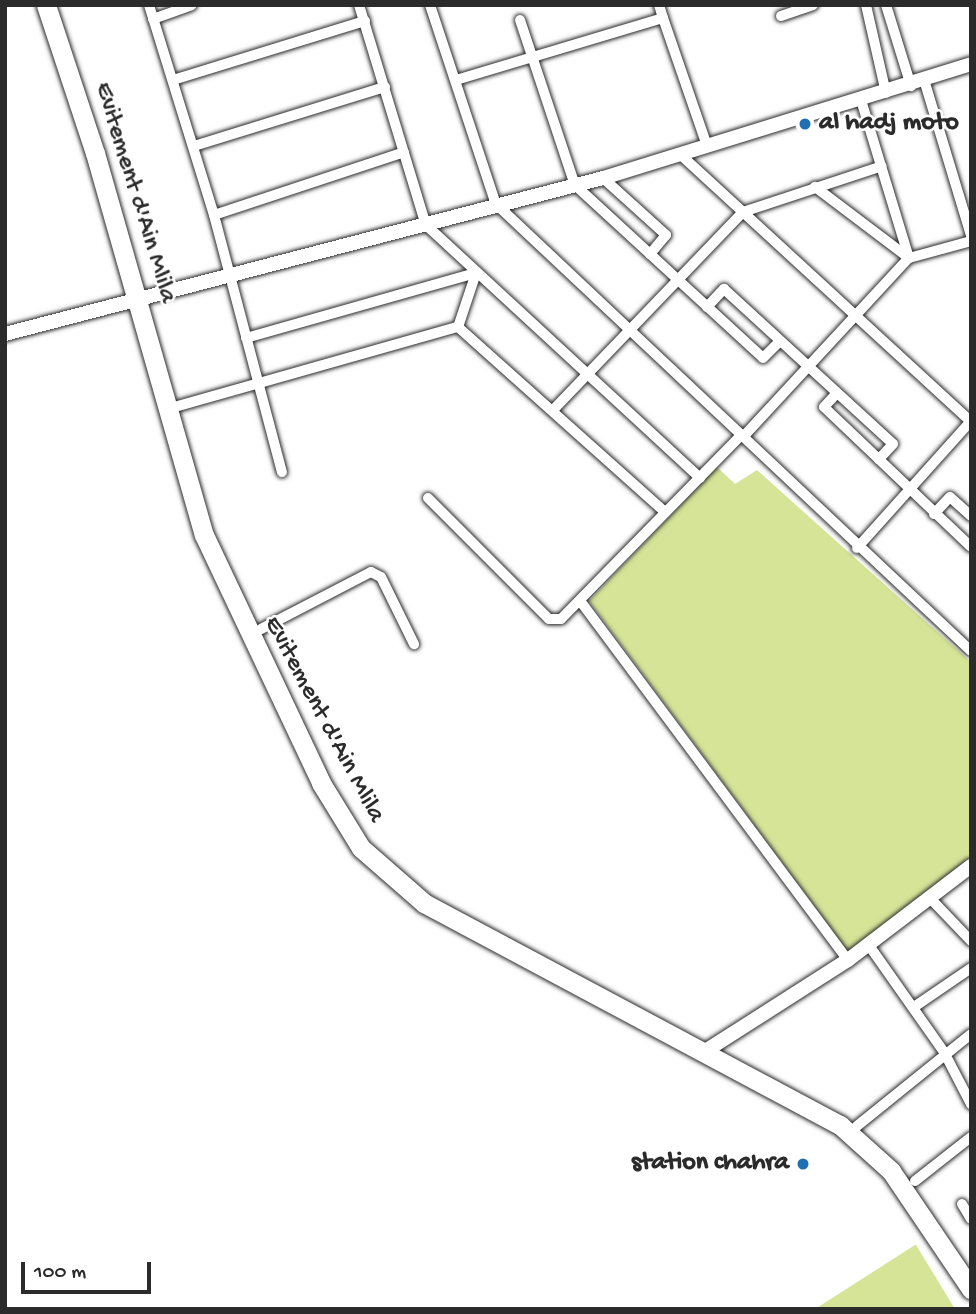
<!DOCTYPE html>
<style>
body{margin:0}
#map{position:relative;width:976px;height:1314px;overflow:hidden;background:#fff;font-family:"Gochi Hand",sans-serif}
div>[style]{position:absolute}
.green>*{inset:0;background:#d6e498}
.roads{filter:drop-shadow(0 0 2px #2b2b2b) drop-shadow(0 0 2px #2b2b2b)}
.street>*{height:10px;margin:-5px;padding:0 5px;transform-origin:5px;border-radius:5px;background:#fff}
.secondary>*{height:14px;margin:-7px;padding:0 7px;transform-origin:7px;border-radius:7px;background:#fff}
.highway>*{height:19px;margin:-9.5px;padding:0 9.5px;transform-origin:9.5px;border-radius:9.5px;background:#fff}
.dots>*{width:19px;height:19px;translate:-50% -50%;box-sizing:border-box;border:4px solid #fff;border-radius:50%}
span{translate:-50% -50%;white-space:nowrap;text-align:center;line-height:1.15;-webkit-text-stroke:5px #fff;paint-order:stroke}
.poi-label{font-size:26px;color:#2b2b2b;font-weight:700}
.left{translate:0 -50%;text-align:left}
.right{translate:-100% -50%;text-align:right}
.street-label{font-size:26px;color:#2b2b2b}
.frame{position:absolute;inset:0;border:7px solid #2b2b2b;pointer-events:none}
.scale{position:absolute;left:21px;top:1262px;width:130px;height:32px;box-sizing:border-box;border:4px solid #2b2b2b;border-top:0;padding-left:9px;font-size:21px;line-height:24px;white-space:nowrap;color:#2b2b2b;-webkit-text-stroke:5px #fff;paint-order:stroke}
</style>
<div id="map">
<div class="green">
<i style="clip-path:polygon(717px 467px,735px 484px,757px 470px,971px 662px,971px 860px,849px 953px,589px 601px)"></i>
<i style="clip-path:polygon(916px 1245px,955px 1309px,815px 1309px,915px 1245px)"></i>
</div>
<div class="roads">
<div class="street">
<i style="left:149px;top:5px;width:220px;rotate:72.8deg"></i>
<i style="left:214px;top:215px;width:266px;rotate:75.2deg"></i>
<i style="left:359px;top:5px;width:230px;rotate:73.1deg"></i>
<i style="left:426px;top:225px;width:373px;rotate:42.7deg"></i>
<i style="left:430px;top:5px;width:210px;rotate:71.7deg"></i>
<i style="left:496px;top:204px;width:652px;rotate:43.26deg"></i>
<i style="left:866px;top:5px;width:90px;rotate:77.2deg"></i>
<i style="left:886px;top:5px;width:85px;rotate:72.8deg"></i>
<i style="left:781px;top:16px;width:34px;rotate:-19deg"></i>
<i style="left:663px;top:18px;width:135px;rotate:71deg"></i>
<i style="left:153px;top:19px;width:41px;rotate:-19.7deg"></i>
<i style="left:520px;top:20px;width:174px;rotate:71.6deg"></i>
<i style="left:575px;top:185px;width:255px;rotate:42.6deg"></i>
<i style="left:763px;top:358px;width:24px;rotate:-45deg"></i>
<i style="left:173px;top:80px;width:201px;rotate:-17.1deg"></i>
<i style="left:456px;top:80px;width:216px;rotate:-16.7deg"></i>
<i style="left:663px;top:18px;width:14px;rotate:-107deg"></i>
<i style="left:925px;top:83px;width:159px;rotate:73.2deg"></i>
<i style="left:861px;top:100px;width:165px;rotate:73.1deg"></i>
<i style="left:909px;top:258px;width:64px;rotate:-15.3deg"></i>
<i style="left:194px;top:146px;width:200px;rotate:-17.2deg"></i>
<i style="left:682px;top:156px;width:393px;rotate:42.6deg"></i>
<i style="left:603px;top:178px;width:85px;rotate:42.1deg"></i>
<i style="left:666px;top:235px;width:25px;rotate:130deg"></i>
<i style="left:214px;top:215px;width:200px;rotate:-18.3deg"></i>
<i style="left:707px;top:307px;width:25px;rotate:-47deg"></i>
<i style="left:724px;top:289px;width:229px;rotate:42.5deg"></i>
<i style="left:893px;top:444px;width:21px;rotate:133deg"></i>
<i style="left:246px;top:338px;width:239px;rotate:-15.8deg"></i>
<i style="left:476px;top:273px;width:57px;rotate:108.4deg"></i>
<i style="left:458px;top:327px;width:278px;rotate:41.8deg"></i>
<i style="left:837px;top:393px;width:19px;rotate:133deg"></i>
<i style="left:824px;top:407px;width:203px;rotate:43.6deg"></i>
<i style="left:178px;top:406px;width:291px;rotate:-15.8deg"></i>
<i style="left:554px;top:409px;width:273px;rotate:-46.2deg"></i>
<i style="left:743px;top:212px;width:146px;rotate:-18.3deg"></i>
<i style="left:743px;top:437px;width:244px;rotate:-47.2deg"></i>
<i style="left:909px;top:258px;width:118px;rotate:-142.9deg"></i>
<i style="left:428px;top:498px;width:171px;rotate:45deg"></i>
<i style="left:549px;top:619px;width:12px"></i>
<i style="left:561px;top:619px;width:257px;rotate:-45.6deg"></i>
<i style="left:934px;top:514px;width:23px;rotate:-47deg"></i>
<i style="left:950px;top:497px;width:28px;rotate:42deg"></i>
<i style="left:857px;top:548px;width:171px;rotate:-48.1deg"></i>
<i style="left:581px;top:602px;width:447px;rotate:53.3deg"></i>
<i style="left:261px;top:629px;width:124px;rotate:-27.4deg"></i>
<i style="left:371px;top:572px;width:11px;rotate:27deg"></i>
<i style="left:381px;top:577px;width:75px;rotate:63.8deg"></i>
<i style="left:929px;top:897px;width:61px;rotate:46.3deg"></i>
<i style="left:868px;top:944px;width:132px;rotate:54.9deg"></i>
<i style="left:944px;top:1052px;width:59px;rotate:62.6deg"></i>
<i style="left:914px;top:1007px;width:69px;rotate:-34.4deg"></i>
<i style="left:857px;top:1126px;width:146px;rotate:-38.9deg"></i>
<i style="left:915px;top:1181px;width:71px;rotate:-38.2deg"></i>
<i style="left:962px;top:1204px;width:17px;rotate:59deg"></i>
</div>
<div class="secondary">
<i style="left:5px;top:334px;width:618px;rotate:-14.62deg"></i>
<i style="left:603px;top:178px;width:385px;rotate:-17.2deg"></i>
<i style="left:707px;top:1050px;width:167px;rotate:-32.6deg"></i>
<i style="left:848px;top:960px;width:155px;rotate:-37.4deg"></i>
</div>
<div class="highway">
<i style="left:46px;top:5px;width:156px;rotate:71.7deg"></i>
<i style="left:95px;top:153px;width:397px;rotate:74.1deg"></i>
<i style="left:204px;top:535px;width:274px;rotate:64.7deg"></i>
<i style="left:321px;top:783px;width:76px;rotate:58.4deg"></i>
<i style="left:361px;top:848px;width:84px;rotate:41.1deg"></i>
<i style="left:424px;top:903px;width:472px;rotate:28.1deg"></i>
<i style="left:840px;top:1125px;width:69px;rotate:42deg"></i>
<i style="left:891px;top:1171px;width:143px;rotate:55.9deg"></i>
</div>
</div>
<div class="dots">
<i style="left:805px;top:124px;background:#1f6fb2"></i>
<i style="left:803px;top:1164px;background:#1f6fb2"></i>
</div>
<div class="poi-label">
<span class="left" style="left:819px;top:124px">al hadj moto</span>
<span class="right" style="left:789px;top:1164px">station chahra</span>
</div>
<div class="street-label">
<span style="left:134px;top:193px;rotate:73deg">Evitement d'Ain Mlila</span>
<span style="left:323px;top:720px;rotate:62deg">Evitement d'Ain Mlila</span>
</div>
<div class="frame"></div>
<div class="scale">100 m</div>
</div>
